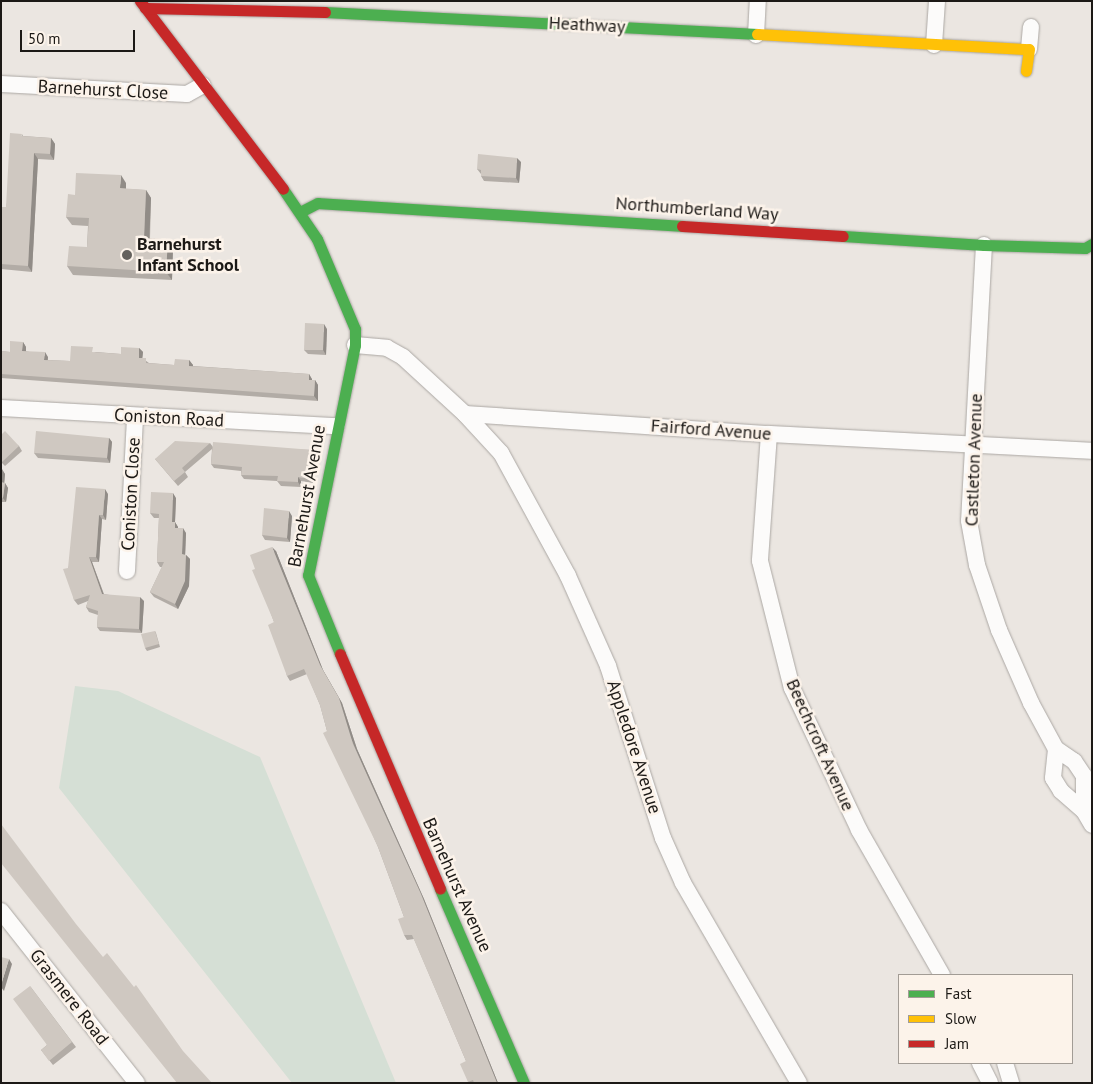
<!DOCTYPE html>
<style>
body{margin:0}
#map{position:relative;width:1093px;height:1084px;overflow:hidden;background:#ebe6e1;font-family:"PT Sans",sans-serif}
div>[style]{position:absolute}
.green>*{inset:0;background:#d5dfd5}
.roads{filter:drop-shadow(0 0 1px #aba7a3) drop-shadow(0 0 1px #aba7a3)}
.street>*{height:16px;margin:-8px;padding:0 8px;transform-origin:8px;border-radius:8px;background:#fcfbfa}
.fast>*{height:11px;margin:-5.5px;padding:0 5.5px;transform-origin:5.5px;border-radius:5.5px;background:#4caf50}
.slow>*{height:11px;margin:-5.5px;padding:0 5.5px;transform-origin:5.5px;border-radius:5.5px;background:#ffc107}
.jam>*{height:11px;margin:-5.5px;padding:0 5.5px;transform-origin:5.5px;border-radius:5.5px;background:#c62828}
.wall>*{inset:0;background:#b2aca6}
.shaded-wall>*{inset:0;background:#918c87}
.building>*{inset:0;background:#cfc8c1}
.dots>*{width:14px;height:14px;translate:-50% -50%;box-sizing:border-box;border:2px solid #fcf3ea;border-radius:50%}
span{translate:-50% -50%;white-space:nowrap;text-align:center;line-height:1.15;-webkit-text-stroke:5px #fcf3ea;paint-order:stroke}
.street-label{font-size:18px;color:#1c1916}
.poi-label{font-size:18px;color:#1c1916;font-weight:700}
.left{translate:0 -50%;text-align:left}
.frame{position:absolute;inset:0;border:2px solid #1c1916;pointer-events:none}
.legend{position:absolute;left:898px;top:974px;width:175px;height:90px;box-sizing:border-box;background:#fcf3ea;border:1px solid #a29c95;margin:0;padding:6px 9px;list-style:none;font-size:15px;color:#1c1916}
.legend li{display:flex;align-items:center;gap:10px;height:25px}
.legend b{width:25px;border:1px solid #a29c95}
.scale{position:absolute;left:20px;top:30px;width:115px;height:22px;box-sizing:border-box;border:2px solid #1c1916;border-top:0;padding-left:6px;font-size:15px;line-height:18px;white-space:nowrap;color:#1c1916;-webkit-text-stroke:4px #fcf3ea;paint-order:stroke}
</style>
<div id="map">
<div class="green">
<i style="clip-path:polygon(75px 686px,118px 691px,260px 757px,396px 1083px,292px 1083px,59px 788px)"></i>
</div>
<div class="roads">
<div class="street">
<i style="left:756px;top:35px;width:34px;rotate:-87deg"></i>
<i style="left:934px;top:45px;width:44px;rotate:-86.1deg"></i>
<i style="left:1029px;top:49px;width:22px;rotate:-85deg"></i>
<i style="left:1px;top:84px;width:186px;rotate:3.1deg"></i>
<i style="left:187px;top:94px;width:18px;rotate:-29deg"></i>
<i style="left:984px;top:245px;width:276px;rotate:93.1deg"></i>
<i style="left:969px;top:521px;width:45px;rotate:79.7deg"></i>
<i style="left:977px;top:565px;width:69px;rotate:71.3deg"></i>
<i style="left:999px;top:630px;width:80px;rotate:66.3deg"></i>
<i style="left:1031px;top:703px;width:52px;rotate:61.5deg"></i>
<i style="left:1056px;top:749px;width:22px;rotate:34deg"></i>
<i style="left:1074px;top:761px;width:18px;rotate:56deg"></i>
<i style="left:1084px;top:776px;width:35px;rotate:90deg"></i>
<i style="left:355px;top:345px;width:32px;rotate:5deg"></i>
<i style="left:387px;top:348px;width:18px;rotate:29deg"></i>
<i style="left:403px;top:357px;width:84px;rotate:42.6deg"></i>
<i style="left:465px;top:414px;width:305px;rotate:3.8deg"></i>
<i style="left:769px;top:434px;width:323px;rotate:3deg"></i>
<i style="left:1px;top:408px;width:336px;rotate:3.1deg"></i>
<i style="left:465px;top:414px;width:53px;rotate:47.3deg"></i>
<i style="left:501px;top:453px;width:140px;rotate:61.4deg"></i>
<i style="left:568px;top:576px;width:98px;rotate:66deg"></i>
<i style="left:608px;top:666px;width:181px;rotate:72.3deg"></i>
<i style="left:663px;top:838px;width:49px;rotate:66deg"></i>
<i style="left:683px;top:883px;width:231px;rotate:59.9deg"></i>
<i style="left:769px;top:434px;width:127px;rotate:94.1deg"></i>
<i style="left:760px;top:561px;width:131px;rotate:75.9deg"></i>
<i style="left:792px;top:688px;width:157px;rotate:64.7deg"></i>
<i style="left:859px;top:830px;width:167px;rotate:60.2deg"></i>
<i style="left:127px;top:571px;width:155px;rotate:-87deg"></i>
<i style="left:1056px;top:749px;width:29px;rotate:96deg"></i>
<i style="left:1053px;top:778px;width:15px;rotate:58deg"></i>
<i style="left:1061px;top:791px;width:30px;rotate:41deg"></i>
<i style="left:1084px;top:811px;width:16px;rotate:60deg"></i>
<i style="left:1px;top:911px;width:219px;rotate:51.7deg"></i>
<i style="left:980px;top:1063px;width:22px;rotate:63deg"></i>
<i style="left:1005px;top:1063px;width:21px;rotate:73deg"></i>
</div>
<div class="fast">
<i style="left:325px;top:12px;width:433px;rotate:2.9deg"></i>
<i style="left:283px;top:189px;width:60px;rotate:55.8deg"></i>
<i style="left:317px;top:239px;width:98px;rotate:67.1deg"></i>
<i style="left:355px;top:329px;width:16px;rotate:90deg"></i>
<i style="left:355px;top:345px;width:235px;rotate:101.5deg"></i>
<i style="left:308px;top:575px;width:85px;rotate:67.9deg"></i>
<i style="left:300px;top:212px;width:20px;rotate:-27deg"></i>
<i style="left:318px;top:203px;width:365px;rotate:3.6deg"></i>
<i style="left:843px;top:236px;width:141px;rotate:3.7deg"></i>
<i style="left:984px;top:245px;width:101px;rotate:1.7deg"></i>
<i style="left:1085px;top:248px;width:8px;rotate:-30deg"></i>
<i style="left:440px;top:889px;width:211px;rotate:66.6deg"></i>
</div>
<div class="slow">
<i style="left:757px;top:34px;width:272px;rotate:3.2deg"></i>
<i style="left:1029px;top:49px;width:22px;rotate:98deg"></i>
</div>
<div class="jam">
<i style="left:140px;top:1px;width:236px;rotate:52.7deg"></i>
<i style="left:145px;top:8px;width:180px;rotate:1.3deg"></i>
<i style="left:682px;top:226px;width:161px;rotate:3.6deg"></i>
<i style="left:340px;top:654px;width:255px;rotate:66.9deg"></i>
</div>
</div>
<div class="wall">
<i style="clip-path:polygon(22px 134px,23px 136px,51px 138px,55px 144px,54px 160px,38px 159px,32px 272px,1px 269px,1px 207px,6px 207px)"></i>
<i style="clip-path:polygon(521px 162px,519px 183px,484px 181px,481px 176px,481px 174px,477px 169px)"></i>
<i style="clip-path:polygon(126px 183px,126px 189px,146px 190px,151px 198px,150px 239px,173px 247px,172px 280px,73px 275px,67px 266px,87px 247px,88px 226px,72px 225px,66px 217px,75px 195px)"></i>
<i style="clip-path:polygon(327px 329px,326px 355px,308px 354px,304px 350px)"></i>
<i style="clip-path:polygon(23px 342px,26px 347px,26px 351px,48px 357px,48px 360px,70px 361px,96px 352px,121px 354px,139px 348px,143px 352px,142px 358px,149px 363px,174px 365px,189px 360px,193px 365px,193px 366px,309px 374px,312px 380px,315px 380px,318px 385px,318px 401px,1px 378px,1px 351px,10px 352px)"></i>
<i style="clip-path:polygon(1px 435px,19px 446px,22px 451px,5px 466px,1px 462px)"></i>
<i style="clip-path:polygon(109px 438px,112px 442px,110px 463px,38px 458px,34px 453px)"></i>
<i style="clip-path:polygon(210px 443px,213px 447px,313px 450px,317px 454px,313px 483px,301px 481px,301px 487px,281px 486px,277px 481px,244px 479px,241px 475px,241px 471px,214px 468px,211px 464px,212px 449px,185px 472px,188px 477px,178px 486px,155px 459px)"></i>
<i style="clip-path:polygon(1px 469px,5px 474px,4px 483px,5px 483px,8px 488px,6px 502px,1px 502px)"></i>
<i style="clip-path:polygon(108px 494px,106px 520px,102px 519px,99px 562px,92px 562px,104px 594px,144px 601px,142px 633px,100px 631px,97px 627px,98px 615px,89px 612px,86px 607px,88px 601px,78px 605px,74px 600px,68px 568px)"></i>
<i style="clip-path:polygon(176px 498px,175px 522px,178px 527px,178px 528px,186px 533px,185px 555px,186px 555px,190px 559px,189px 586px,178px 609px,154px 597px,150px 592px,162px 567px,160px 567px,157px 562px,159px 518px,154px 518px,150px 513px)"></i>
<i style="clip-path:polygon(292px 516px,290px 542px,265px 540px,262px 535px)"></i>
<i style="clip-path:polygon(276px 551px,323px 670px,342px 703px,357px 749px,424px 899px,498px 1083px,469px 1083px,468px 1082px,466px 1061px,414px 939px,407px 940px,404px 935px,404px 917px,378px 847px,327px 731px,320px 705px,307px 674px,290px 681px,287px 676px,274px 622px,255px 569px)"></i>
<i style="clip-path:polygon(155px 631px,156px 633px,160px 647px,147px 651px,145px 648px)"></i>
<i style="clip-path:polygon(30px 986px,76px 1047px,53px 1065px,41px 1050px,47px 1045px)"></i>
</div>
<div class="shaded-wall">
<i style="clip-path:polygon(51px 138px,55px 144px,54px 160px,50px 154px)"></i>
<i style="clip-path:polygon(34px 153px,38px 159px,32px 272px,28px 266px)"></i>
<i style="clip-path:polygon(517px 158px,521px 162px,519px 183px,516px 178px)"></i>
<i style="clip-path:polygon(121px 175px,126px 183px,126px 196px,120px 188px)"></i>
<i style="clip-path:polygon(146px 190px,151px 198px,149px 246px,144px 238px)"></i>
<i style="clip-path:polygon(168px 239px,173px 247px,172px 280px,166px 272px)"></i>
<i style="clip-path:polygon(324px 324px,327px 329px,326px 355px,323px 350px)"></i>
<i style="clip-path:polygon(23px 342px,26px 347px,26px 355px,22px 351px)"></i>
<i style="clip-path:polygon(139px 348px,143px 352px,142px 362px,139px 358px)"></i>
<i style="clip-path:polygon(45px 352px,48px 357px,47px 364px,44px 360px)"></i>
<i style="clip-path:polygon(189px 360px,193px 365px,192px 371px,189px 366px)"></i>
<i style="clip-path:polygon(309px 374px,312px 379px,312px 385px,309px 380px)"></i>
<i style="clip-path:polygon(315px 380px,318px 385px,318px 401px,314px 396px)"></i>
<i style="clip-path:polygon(109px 438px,112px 442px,110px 463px,107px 458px)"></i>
<i style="clip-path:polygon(313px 450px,317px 454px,313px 483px,310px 479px)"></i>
<i style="clip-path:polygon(2px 469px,5px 474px,4px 487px,1px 484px)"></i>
<i style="clip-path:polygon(298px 477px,301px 481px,301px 487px,298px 482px)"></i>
<i style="clip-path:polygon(5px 483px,8px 488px,6px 502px,3px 498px)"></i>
<i style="clip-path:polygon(105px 489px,108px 494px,106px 520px,103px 515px)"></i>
<i style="clip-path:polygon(173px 493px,176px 498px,175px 522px,178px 527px,178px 533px,172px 522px)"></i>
<i style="clip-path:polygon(289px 511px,292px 516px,290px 542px,287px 538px)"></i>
<i style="clip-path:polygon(99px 515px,102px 519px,99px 562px,96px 557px)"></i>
<i style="clip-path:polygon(183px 528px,186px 533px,185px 559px,182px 554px)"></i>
<i style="clip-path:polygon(272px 547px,276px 551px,323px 670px,342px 703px,357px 749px,424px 899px,498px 1083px,497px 1083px,320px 665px)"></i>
<i style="clip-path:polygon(186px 555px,190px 559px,189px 586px,178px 609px,175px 604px)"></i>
<i style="clip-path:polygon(89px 557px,92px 562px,105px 598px,102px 594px)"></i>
<i style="clip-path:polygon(140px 597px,144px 601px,142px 633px,139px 629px)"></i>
<i style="clip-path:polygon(9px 959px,12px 964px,4px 991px,1px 987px,1px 985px)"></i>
</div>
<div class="building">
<i style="clip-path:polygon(10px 133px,22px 134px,21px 136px,51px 138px,50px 154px,34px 153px,28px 266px,1px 264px,1px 207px,6px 207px)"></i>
<i style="clip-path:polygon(478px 154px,517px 158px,516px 178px,481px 176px,481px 170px,477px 169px)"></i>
<i style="clip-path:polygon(76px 173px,121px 175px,120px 188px,146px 190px,144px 238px,168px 239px,166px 272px,67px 266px,69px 246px,87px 247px,89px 218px,66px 217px,68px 194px,75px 195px)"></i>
<i style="clip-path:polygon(305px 323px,324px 324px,323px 350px,304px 350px)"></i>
<i style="clip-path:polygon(10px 341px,23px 342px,22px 351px,45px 352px,44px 360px,70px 361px,71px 346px,93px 347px,92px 352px,121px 354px,121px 347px,139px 348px,139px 358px,146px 358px,146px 363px,174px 365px,175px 359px,189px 360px,189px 366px,309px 374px,309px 380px,315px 380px,314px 396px,1px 374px,1px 351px,10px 352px)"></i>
<i style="clip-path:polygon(5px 431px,19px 446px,2px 462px,1px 461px,1px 435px)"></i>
<i style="clip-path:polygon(36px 431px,109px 438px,107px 458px,34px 453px)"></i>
<i style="clip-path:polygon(175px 441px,210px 443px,182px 468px,185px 472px,174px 481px,155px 459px)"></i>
<i style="clip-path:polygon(213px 442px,313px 450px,310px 479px,298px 477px,298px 482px,277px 481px,278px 476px,241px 475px,242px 467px,211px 464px)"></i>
<i style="clip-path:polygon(1px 482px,5px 483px,3px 498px,1px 497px)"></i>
<i style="clip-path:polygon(76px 487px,105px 489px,103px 515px,99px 515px,96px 557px,89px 557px,102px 594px,140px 597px,139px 629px,97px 627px,98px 611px,86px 607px,90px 595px,74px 600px,63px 569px,68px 568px)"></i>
<i style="clip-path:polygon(151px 492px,173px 493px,172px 522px,175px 522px,175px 528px,183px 528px,182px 554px,186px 555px,185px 581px,175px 604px,150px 592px,164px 562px,157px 562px,159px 514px,150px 513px)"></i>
<i style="clip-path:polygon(264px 508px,289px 511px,287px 538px,262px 535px)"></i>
<i style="clip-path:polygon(272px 547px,320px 665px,339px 698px,353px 744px,421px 894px,497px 1083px,474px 1083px,473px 1080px,468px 1082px,460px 1064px,466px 1061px,412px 935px,404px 935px,398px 919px,404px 917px,378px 847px,323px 733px,327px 731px,320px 705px,304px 669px,287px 676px,268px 625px,274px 622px,252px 570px,255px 569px,250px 555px)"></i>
<i style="clip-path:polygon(155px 631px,159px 644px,145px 648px,141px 634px)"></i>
<i style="clip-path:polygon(1px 824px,76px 924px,103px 957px,107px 953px,134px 987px,136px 985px,183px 1051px,212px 1083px,177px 1083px,1px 863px)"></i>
<i style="clip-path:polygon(1px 957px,9px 959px,1px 985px)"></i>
<i style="clip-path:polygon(30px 986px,72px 1042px,49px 1061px,41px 1050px,47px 1045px,13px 999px)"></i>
</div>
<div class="dots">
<i style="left:127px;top:255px;background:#64615d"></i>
</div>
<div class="street-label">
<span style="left:587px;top:25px;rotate:3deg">Heathway</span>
<span style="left:103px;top:90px;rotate:3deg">Barnehurst Close</span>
<span style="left:697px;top:209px;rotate:4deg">Northumberland Way</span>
<span style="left:169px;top:418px;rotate:3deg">Coniston Road</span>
<span style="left:711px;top:430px;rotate:4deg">Fairford Avenue</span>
<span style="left:974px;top:460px;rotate:-88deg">Castleton Avenue</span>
<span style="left:131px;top:494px;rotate:-87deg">Coniston Close</span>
<span style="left:307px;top:496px;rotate:-80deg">Barnehurst Avenue</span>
<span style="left:820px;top:745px;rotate:66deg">Beechcroft Avenue</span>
<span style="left:634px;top:747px;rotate:72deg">Appledore Avenue</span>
<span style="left:457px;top:885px;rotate:66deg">Barnehurst Avenue</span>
<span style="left:69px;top:997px;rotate:52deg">Grasmere Road</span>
</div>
<div class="poi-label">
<span class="left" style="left:137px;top:255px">Barnehurst<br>Infant School</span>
</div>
<div class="frame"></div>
<ul class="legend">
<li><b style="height:6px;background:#4caf50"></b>Fast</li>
<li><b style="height:6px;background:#ffc107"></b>Slow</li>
<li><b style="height:6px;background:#c62828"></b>Jam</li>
</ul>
<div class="scale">50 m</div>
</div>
